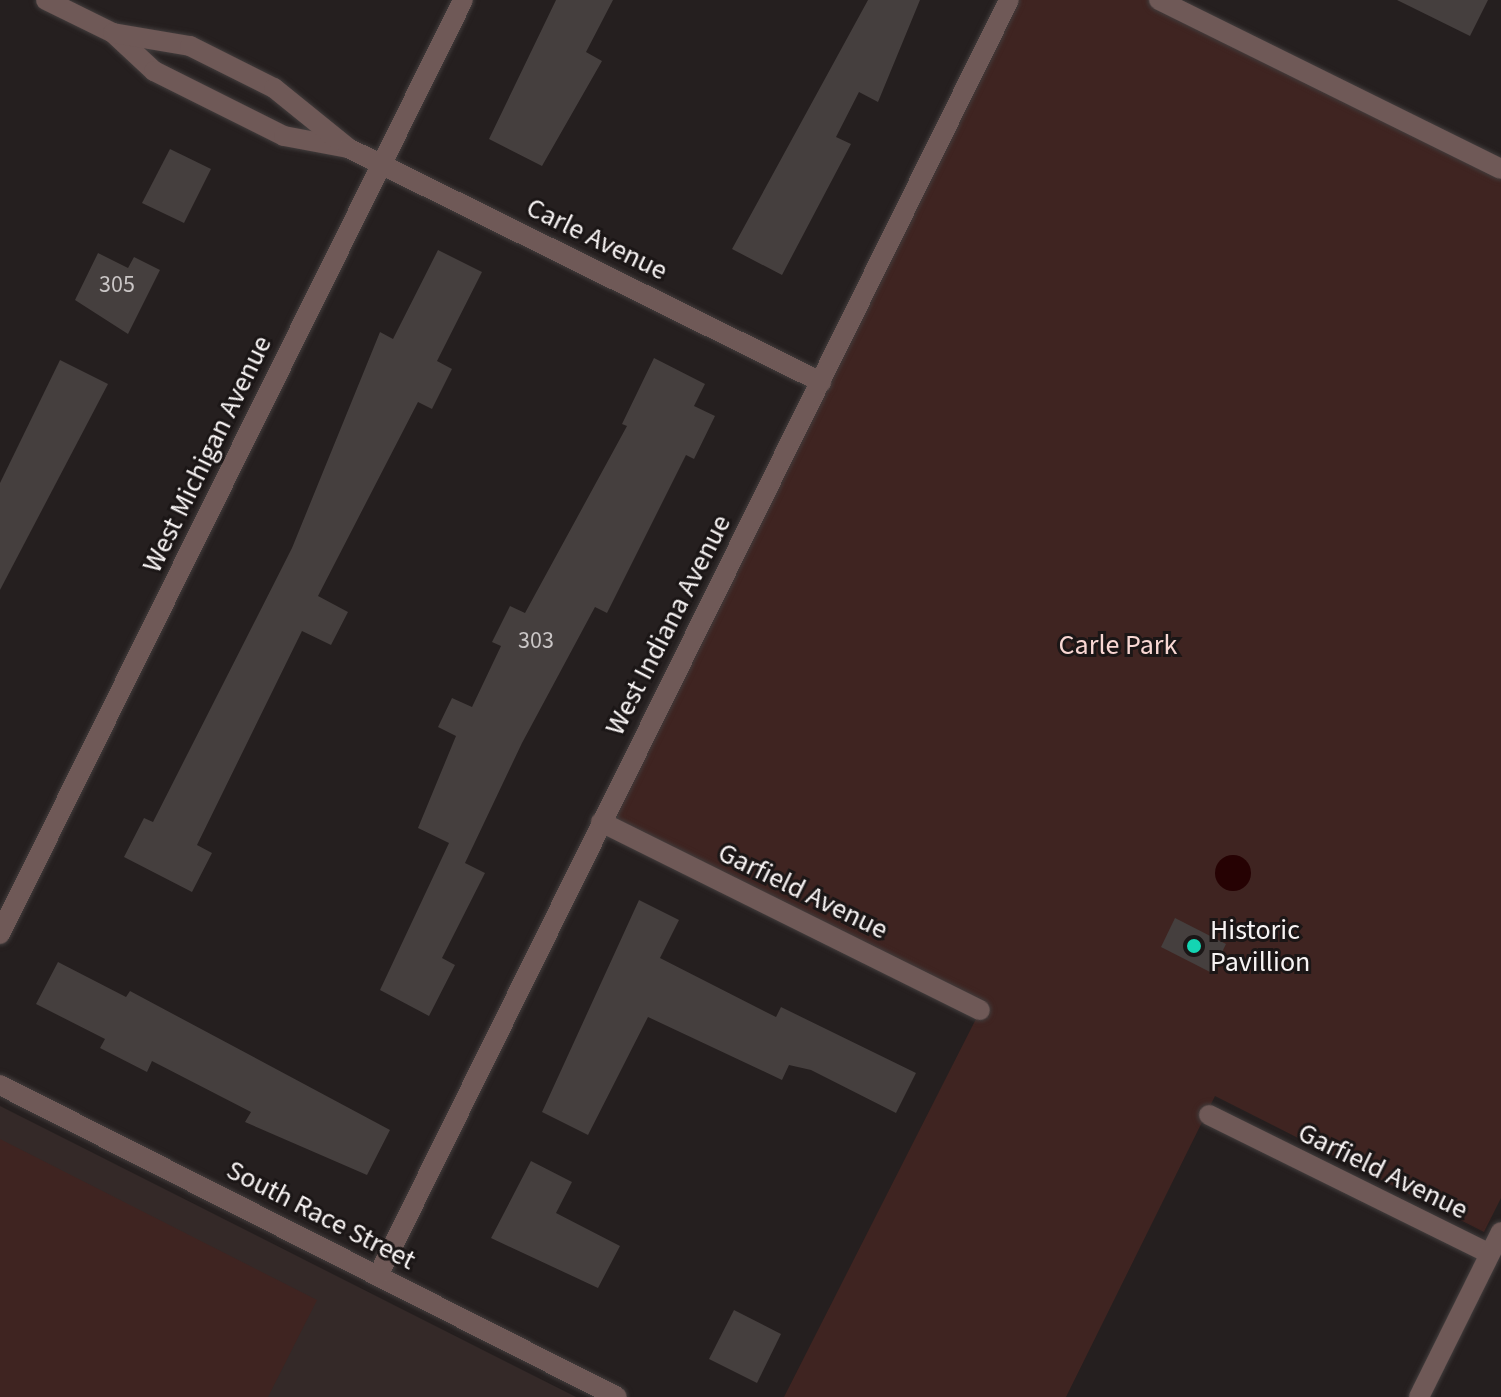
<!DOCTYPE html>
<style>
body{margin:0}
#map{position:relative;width:1501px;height:1397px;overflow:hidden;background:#251f1f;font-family:"Source Sans 3",sans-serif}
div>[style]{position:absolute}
.built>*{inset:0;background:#342928}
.green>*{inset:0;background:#3f2421}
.water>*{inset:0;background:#260203}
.round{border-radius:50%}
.building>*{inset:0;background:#453f3e}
.roads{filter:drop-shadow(0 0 2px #423d3d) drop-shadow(0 0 2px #423d3d)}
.minor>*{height:20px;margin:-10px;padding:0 10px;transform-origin:10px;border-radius:10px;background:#6f5957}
.dots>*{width:22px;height:22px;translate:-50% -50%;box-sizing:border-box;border:4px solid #1b1616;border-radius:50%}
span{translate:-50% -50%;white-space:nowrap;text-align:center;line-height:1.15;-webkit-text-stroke:6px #1b1616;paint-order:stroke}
.number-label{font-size:24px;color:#cac6c6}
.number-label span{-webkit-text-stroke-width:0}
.street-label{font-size:28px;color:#f7f3f3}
.park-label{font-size:28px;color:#f8d7d3}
.poi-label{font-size:28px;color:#f7f3f3}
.left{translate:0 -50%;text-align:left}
</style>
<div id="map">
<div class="built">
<i style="clip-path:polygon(0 1106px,576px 1397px,0 1397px)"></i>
</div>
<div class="green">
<i style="clip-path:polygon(1009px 0,1158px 0,1501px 170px,1501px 1198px,1484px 1232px,1215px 1096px,1066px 1397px,784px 1397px,980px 1011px,601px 822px)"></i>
<i style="clip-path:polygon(0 1139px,317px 1300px,268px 1397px,0 1397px)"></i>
</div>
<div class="water">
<i class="round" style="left:1215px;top:855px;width:36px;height:36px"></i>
</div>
<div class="building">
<i style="clip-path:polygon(556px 0,613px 0,586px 52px,602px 61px,542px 166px,489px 139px)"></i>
<i style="clip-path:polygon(868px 0,920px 0,878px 102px,859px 92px,836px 137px,851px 144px,782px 275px,732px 249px)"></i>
<i style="clip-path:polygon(1397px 0,1488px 0,1470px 36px)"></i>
<i style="clip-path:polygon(170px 149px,211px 169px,184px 223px,142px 203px)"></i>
<i style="clip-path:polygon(438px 250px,482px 272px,437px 361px,452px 369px,432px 409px,418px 402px,318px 596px,348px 612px,331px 645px,302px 631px,197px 845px,212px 853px,192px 892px,124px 857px,144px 818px,153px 822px,292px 548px,380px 332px,393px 339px)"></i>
<i style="clip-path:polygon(98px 253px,128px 268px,134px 257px,160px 270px,128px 334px,75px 300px)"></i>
<i style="clip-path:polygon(654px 358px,705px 384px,694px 406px,715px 416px,694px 459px,686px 455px,607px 613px,595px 607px,522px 743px,465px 863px,485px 873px,442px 958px,455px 965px,429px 1016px,380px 990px,449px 843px,418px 828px,456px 736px,438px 727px,452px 698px,472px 707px,501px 646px,492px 642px,510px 606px,525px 613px,627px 426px,622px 424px)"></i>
<i style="clip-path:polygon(60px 360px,108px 384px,0 590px,0 483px)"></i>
<i style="clip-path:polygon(639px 900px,679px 920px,660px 958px,776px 1017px,781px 1007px,916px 1073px,896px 1113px,811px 1070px,789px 1065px,782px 1080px,648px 1017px,588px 1135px,542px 1112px)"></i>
<i style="clip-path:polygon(1175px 918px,1226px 944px,1212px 973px,1161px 947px)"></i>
<i style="clip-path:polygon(58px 962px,126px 997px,130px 991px,390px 1130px,367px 1175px,245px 1122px,251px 1112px,152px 1061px,147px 1072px,100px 1048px,105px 1039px,36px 1004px)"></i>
<i style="clip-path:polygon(531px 1161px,572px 1182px,556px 1213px,620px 1246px,598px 1288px,491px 1238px)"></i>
<i style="clip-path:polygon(734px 1310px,781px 1334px,757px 1383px,709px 1359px)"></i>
</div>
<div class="roads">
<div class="minor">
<i style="left:46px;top:0;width:75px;rotate:26.2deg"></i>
<i style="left:113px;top:33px;width:56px;rotate:42.8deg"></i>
<i style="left:154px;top:71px;width:145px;rotate:26.6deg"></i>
<i style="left:284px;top:136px;width:65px;rotate:10.6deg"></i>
<i style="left:1159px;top:0;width:381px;rotate:26.3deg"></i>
<i style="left:113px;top:33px;width:78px;rotate:9.6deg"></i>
<i style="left:190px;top:46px;width:94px;rotate:26.6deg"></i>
<i style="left:274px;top:88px;width:95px;rotate:39deg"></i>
<i style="left:348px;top:148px;width:528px;rotate:26.32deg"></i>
<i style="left:601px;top:822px;width:423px;rotate:26.4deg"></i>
<i style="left:0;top:934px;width:1042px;rotate:-63.63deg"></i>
<i style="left:0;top:1085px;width:691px;rotate:26.82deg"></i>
<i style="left:1209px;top:1115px;width:313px;rotate:26.3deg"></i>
<i style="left:378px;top:1276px;width:1423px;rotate:-63.69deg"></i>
<i style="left:1419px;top:1397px;width:184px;rotate:-63.6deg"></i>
</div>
</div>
<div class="dots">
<i style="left:1194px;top:946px;background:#14d5b3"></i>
</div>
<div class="number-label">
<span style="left:117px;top:285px">305</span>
<span style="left:536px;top:641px">303</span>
</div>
<div class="street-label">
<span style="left:597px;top:239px;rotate:26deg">Carle Avenue</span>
<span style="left:207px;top:454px;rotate:-64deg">West Michigan Avenue</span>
<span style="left:668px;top:625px;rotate:-63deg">West Indiana Avenue</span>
<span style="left:803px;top:891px;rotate:26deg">Garfield Avenue</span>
<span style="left:1383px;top:1171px;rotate:26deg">Garfield Avenue</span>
<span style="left:321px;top:1215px;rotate:27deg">South Race Street</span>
</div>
<div class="park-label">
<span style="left:1118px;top:645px">Carle Park</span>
</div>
<div class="poi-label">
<span class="left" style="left:1210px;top:946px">Historic<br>Pavillion</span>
</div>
</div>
